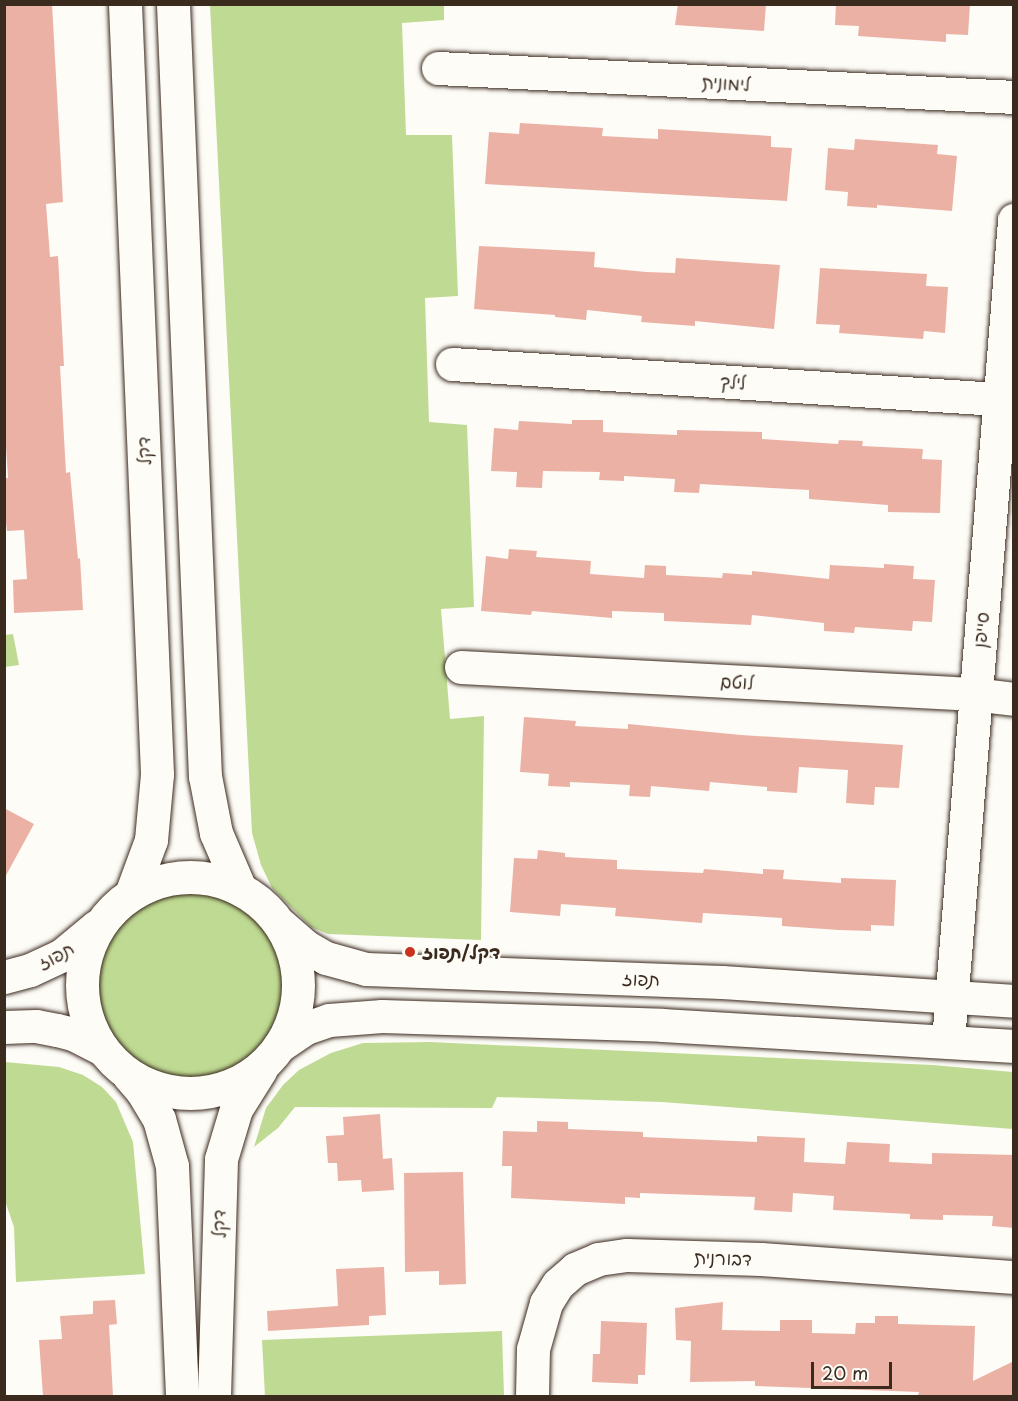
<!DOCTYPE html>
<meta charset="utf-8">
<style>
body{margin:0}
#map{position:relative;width:1018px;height:1401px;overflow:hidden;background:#fdfcf7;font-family:"Playpen Sans","Playpen Sans Hebrew",sans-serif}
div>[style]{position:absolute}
.green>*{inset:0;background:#bfdb93}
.round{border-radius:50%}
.building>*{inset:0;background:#ebb1a5}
.roads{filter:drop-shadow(0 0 2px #3b2a1e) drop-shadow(0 0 2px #3b2a1e)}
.minor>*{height:33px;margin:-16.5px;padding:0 16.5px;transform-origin:16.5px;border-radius:16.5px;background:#fdfcf7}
.minor>.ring{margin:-16.5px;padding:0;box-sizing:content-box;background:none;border:33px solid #fdfcf7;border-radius:50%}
.dots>*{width:16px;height:16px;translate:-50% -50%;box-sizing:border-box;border:3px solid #fdfcf7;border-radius:50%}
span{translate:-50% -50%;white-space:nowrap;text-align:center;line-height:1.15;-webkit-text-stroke:4.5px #fdfcf7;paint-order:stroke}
.street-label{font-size:18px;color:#3b2a1e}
.poi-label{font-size:18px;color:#3b2a1e;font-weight:700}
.left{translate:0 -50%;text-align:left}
.frame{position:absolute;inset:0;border:6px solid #3b2a1e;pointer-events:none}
.scale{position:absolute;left:811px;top:1362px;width:81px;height:27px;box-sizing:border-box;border:3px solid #3b2a1e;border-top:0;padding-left:8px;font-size:18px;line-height:21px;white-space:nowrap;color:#3b2a1e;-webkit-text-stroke:4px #fdfcf7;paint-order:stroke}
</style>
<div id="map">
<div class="green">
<i style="clip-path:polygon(210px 5px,444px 5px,444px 20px,402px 23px,406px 135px,452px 135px,458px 296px,425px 298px,429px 422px,467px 425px,474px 607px,441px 609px,450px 719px,484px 716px,481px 940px,328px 934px,311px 927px,272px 888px,261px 865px,252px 833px)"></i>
<i style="clip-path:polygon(13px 634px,19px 665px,5px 667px,5px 635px)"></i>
<i class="round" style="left:90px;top:885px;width:200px;height:200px"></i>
<i style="clip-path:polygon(430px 1042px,932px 1065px,1013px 1072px,1013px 1129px,662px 1102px,497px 1097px,492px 1108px,295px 1107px,278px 1128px,254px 1147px,266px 1108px,283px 1085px,299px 1070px,331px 1053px,363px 1043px)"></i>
<i style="clip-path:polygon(5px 1062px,59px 1067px,83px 1075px,102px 1087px,116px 1102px,133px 1142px,145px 1274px,16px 1282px,14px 1227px,4px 1198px)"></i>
<i style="clip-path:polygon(502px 1331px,504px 1396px,265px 1396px,262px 1340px)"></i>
</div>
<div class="building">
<i style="clip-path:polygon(4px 4px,52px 4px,63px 202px,46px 204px,50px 257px,58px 256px,64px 366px,60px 366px,66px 473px,70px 472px,78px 559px,80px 558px,83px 610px,14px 613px,13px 580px,27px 579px,24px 530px,7px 531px,4px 505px,4px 478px,8px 478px,4px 416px)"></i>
<i style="clip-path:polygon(678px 4px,766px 4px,764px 31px,675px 25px)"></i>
<i style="clip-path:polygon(836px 4px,970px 4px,968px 35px,946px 34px,946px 42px,858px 36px,859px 26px,835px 25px)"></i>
<i style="clip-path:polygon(520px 123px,603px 128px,602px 136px,658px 139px,658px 129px,771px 136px,771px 147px,792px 148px,787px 201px,485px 184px,489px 132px,519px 134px)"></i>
<i style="clip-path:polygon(855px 139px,938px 145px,937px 154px,957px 156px,952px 211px,877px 205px,877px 208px,847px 206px,848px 192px,825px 190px,828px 148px,854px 150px)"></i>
<i style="clip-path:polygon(479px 246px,595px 252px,594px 267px,646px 272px,675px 273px,676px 258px,780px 265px,774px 329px,695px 321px,695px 326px,641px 322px,642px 316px,587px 310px,586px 320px,555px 317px,555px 315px,474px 309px)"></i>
<i style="clip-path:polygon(820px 268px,927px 274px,926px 286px,948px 287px,945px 333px,924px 331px,923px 339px,839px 333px,840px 325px,816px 324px)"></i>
<i style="clip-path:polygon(572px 420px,603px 420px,603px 432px,677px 435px,677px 430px,762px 432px,762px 439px,838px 444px,839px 440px,863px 441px,862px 446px,923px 449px,922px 459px,942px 460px,940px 513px,888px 512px,888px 505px,809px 499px,809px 490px,700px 484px,699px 493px,674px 492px,675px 479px,624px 476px,624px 481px,599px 480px,600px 472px,543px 471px,542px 488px,516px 487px,517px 472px,491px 471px,494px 428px,518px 430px,519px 421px,572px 424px)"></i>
<i style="clip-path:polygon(509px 549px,537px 551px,536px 557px,591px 561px,590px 574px,644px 578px,645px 565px,666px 566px,666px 575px,722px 578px,723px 573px,752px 575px,752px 571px,829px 579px,830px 565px,884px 568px,884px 564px,914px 566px,913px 579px,935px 580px,932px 622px,913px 621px,912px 631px,855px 627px,854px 633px,824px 631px,824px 623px,752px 615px,751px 625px,664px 621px,664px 613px,612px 611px,612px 618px,532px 611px,531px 615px,481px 611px,486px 556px,508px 559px)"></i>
<i style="clip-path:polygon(524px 717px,576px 721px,575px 726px,628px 729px,628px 724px,741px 735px,903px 745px,899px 788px,875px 787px,874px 805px,846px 803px,848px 770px,799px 767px,797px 793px,767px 791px,767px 787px,710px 782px,709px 791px,651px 786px,650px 797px,629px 796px,630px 785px,570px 782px,570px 787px,548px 786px,549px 774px,520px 772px)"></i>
<i style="clip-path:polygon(4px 808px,34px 824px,4px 879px)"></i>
<i style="clip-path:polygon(538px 850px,565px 853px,565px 857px,617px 860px,617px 869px,703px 873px,704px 869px,763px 874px,763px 869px,784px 870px,783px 879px,841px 883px,841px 878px,896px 880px,894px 926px,871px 925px,871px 931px,839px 930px,782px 926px,782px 918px,703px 913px,702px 923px,615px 916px,616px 908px,561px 904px,560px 916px,510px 912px,514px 858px,537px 859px)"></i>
<i style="clip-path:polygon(380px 1114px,383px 1159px,392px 1158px,394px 1190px,362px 1192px,361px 1180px,338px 1181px,337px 1163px,328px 1163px,326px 1136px,344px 1135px,343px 1117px)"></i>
<i style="clip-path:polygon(537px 1121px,568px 1122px,568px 1129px,643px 1132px,643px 1137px,757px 1142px,757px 1136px,805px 1138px,804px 1162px,845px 1164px,847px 1142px,890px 1144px,889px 1162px,932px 1164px,932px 1153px,1014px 1155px,1014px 1228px,992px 1226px,993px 1216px,943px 1215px,943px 1220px,910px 1219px,910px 1214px,833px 1210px,834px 1196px,793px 1193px,792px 1212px,754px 1210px,755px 1197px,640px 1193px,640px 1198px,625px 1197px,625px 1204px,511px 1198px,512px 1166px,502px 1166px,503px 1131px,537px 1132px)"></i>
<i style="clip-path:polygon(463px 1172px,466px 1284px,439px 1285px,439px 1271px,405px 1272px,404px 1173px)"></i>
<i style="clip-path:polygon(384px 1267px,386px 1315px,369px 1316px,369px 1325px,268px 1331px,267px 1311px,338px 1306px,336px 1269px)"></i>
<i style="clip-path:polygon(115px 1300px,117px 1324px,109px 1325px,113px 1396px,43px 1396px,39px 1340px,62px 1339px,60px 1316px,93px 1314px,93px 1301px)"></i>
<i style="clip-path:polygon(723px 1302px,722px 1330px,780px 1331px,780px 1320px,812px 1320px,812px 1333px,855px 1334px,856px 1323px,875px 1323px,875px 1316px,898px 1316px,898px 1324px,975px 1326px,973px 1381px,1014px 1361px,1014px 1396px,918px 1396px,919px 1392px,755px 1386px,755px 1381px,690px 1382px,691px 1341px,676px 1340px,675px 1308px)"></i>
<i style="clip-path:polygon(601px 1321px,647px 1323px,645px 1375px,638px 1375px,638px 1384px,592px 1382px,593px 1354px,600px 1354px)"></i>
</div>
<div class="roads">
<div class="minor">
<i style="left:125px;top:4px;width:771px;rotate:87.62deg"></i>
<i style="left:157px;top:774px;width:66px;rotate:95.2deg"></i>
<i style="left:151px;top:840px;width:58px;rotate:110.3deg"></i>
<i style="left:173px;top:4px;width:773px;rotate:87.63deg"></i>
<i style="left:205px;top:776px;width:58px;rotate:79.1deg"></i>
<i style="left:216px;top:833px;width:61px;rotate:66.8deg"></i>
<i style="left:438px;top:68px;width:577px;rotate:2.88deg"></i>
<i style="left:452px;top:364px;width:563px;rotate:3.67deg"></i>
<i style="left:461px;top:667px;width:513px;rotate:3.02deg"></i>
<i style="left:973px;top:694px;width:41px;rotate:7deg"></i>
<i class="ring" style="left:82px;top:877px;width:183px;height:183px"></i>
<i style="left:281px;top:925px;width:32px;rotate:41deg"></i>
<i style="left:305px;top:946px;width:24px;rotate:30deg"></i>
<i style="left:326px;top:958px;width:41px;rotate:15.4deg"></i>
<i style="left:366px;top:969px;width:356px;rotate:2.1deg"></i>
<i style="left:722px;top:982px;width:293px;rotate:3.7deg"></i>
<i style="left:4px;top:977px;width:27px;rotate:-15deg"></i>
<i style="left:30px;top:970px;width:35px;rotate:-25deg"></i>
<i style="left:62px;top:955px;width:45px;rotate:-39.6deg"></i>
<i style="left:4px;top:1027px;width:32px;rotate:-2deg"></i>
<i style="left:36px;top:1026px;width:21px;rotate:11deg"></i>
<i style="left:57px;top:1030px;width:16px;rotate:14deg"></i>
<i style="left:73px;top:1034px;width:33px;rotate:27deg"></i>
<i style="left:948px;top:1041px;width:824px;rotate:-85.4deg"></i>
<i style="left:279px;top:1046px;width:32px;rotate:-34deg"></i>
<i style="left:306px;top:1028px;width:24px;rotate:-19deg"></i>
<i style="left:329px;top:1020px;width:53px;rotate:-4.3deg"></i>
<i style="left:382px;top:1016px;width:280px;rotate:1.8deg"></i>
<i style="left:662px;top:1025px;width:353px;rotate:3.4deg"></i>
<i style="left:129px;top:1076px;width:20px;rotate:49deg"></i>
<i style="left:142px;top:1091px;width:33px;rotate:59deg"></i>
<i style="left:159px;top:1119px;width:49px;rotate:74.5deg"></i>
<i style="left:172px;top:1166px;width:230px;rotate:87.5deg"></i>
<i style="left:214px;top:1396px;width:237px;rotate:-88.3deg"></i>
<i style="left:221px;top:1159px;width:52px;rotate:-73.3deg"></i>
<i style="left:236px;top:1109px;width:47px;rotate:-58deg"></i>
<i style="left:532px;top:1396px;width:47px;rotate:-88.8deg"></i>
<i style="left:533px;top:1349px;width:48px;rotate:-74.2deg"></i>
<i style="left:546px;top:1303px;width:22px;rotate:-58deg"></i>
<i style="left:558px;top:1284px;width:23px;rotate:-41deg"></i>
<i style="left:575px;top:1269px;width:25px;rotate:-23deg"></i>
<i style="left:598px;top:1259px;width:29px;rotate:-8deg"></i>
<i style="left:627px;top:1255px;width:134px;rotate:1.7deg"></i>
<i style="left:761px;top:1259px;width:254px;rotate:4.1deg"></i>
</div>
</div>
<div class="dots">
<i style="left:410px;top:952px;background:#c8321e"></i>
</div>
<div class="street-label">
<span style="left:726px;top:83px;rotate:3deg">לימונית</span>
<span style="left:733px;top:382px;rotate:4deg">לילך</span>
<span style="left:144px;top:451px;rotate:-92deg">דקל</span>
<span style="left:981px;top:630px;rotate:-85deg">סייפן</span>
<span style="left:737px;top:682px;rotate:3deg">לוטם</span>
<span style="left:56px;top:956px;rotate:-29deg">תפוז</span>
<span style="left:641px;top:979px;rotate:2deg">תפוז</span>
<span style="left:219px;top:1224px;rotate:-90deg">דקל</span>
<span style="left:723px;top:1258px;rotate:2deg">דבורנית</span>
</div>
<div class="poi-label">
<span class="left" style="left:422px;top:952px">דקל/תפוז</span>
</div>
<div class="frame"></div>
<div class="scale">20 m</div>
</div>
